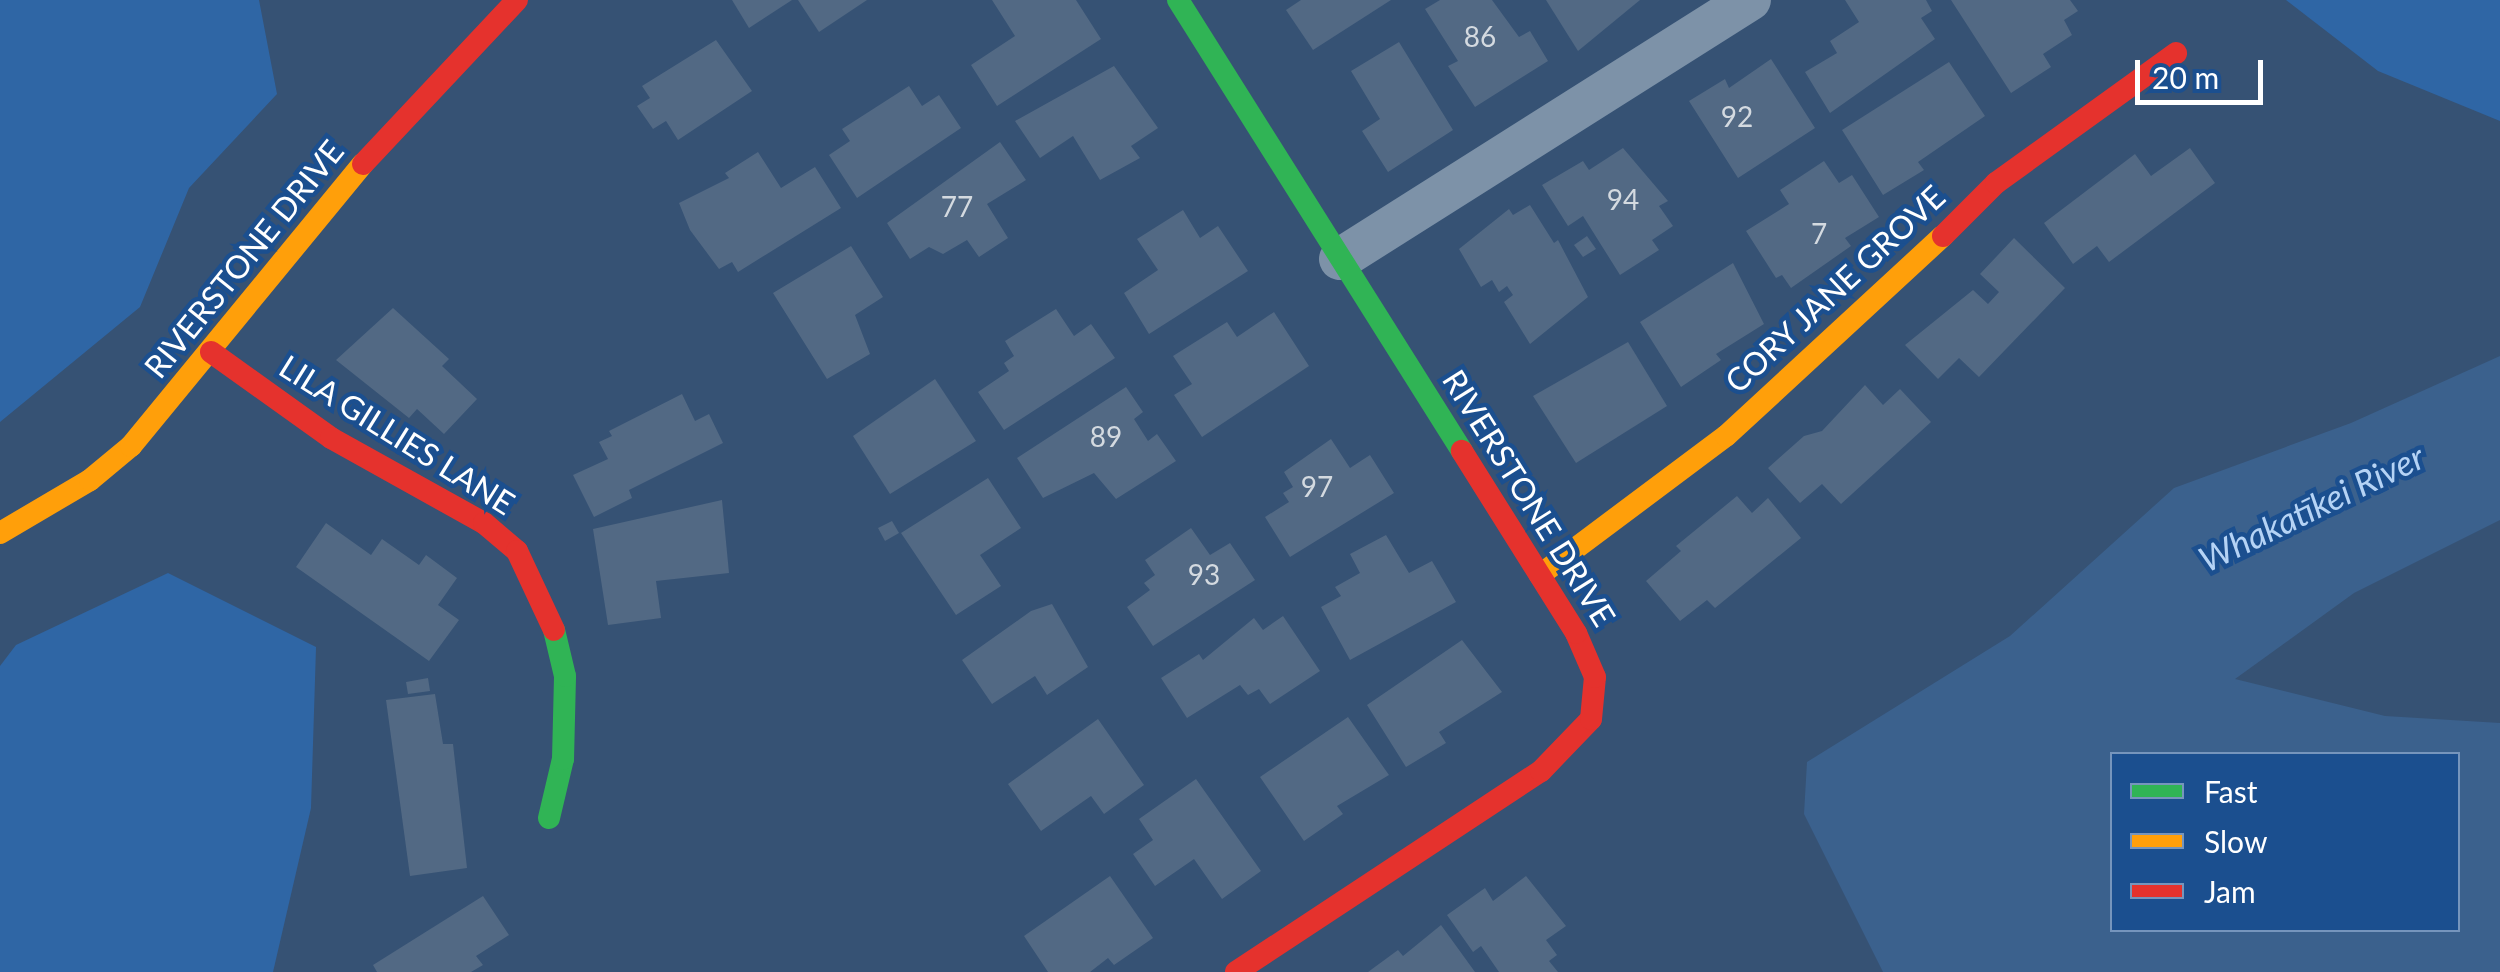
<!DOCTYPE html>
<meta charset="utf-8">
<style>
body{margin:0}
#map{position:relative;width:2500px;height:972px;overflow:hidden;background:#365274;font-family:Lato,sans-serif}
div>[style]{position:absolute}
.green>*{inset:0;background:#2f66a5}
.water>*{inset:0;background:#3b618d}
.building>*{inset:0;background:#526984}
.street>*{height:42px;margin:-21px;padding:0 21px;transform-origin:21px;border-radius:21px;background:#7d92a8}
.fast>*{height:22px;margin:-11px;padding:0 11px;transform-origin:11px;border-radius:11px;background:#30b455}
.slow>*{height:22px;margin:-11px;padding:0 11px;transform-origin:11px;border-radius:11px;background:#ff9f0a}
.jam>*{height:22px;margin:-11px;padding:0 11px;transform-origin:11px;border-radius:11px;background:#e5322d}
span{translate:-50% -50%;white-space:nowrap;text-align:center;line-height:1.15;-webkit-text-stroke:9px #1b4f8f;paint-order:stroke}
.number-label{font-size:28px;color:#d4dae0}
.number-label span{-webkit-text-stroke-width:0}
.street-label{font-size:32px;color:#fff}
.water-label{font-size:35px;color:#b5d3f5;font-style:italic}
.legend{position:absolute;left:2110px;top:752px;width:350px;height:180px;box-sizing:border-box;background:#1b4f8f;border:2px solid #7695bc;margin:0;padding:12px 18px;list-style:none;font-size:30px;color:#fff}
.legend li{display:flex;align-items:center;gap:20px;height:50px}
.legend b{width:50px;border:2px solid #7695bc}
.scale{position:absolute;left:2135px;top:60px;width:128px;height:45px;box-sizing:border-box;border:5px solid #fff;border-top:0;padding-left:12px;font-size:30px;line-height:35px;white-space:nowrap;color:#fff;-webkit-text-stroke:8px #1b4f8f;paint-order:stroke}
</style>
<div id="map">
<div class="green">
<i style="clip-path:polygon(0 0,259px 0,277px 94px,189px 188px,140px 307px,0 422px)"></i>
<i style="clip-path:polygon(2286px 0,2500px 0,2500px 121px,2378px 71px)"></i>
<i style="clip-path:polygon(168px 573px,316px 647px,311px 808px,273px 972px,0 972px,0 666px,16px 645px)"></i>
</div>
<div class="water">
<i style="clip-path:polygon(evenodd,2500px 356px,2500px 520px,2354px 593px,2235px 679px,2385px 716px,2500px 723px,2500px 972px,1883px 972px,1804px 814px,1807px 762px,2010px 636px,2174px 488px,2351px 423px,2500px 356px,2112px 754px,2458px 754px,2458px 930px,2112px 930px,2112px 754px)"></i>
</div>
<div class="building">
<i style="clip-path:polygon(732px 0,792px 0,749px 28px)"></i>
<i style="clip-path:polygon(798px 0,867px 0,819px 32px)"></i>
<i style="clip-path:polygon(992px 0,1076px 0,1101px 39px,997px 106px,971px 65px,1015px 36px)"></i>
<i style="clip-path:polygon(1301px 0,1391px 0,1313px 50px,1286px 10px)"></i>
<i style="clip-path:polygon(1440px 0,1492px 0,1519px 37px,1530px 31px,1548px 61px,1475px 107px,1448px 66px,1458px 61px,1425px 9px)"></i>
<i style="clip-path:polygon(1546px 0,1640px 0,1578px 51px)"></i>
<i style="clip-path:polygon(1845px 0,1926px 0,1932px 11px,1921px 18px,1935px 39px,1830px 113px,1805px 72px,1837px 53px,1830px 41px,1859px 22px)"></i>
<i style="clip-path:polygon(1951px 0,2070px 0,2078px 11px,2064px 20px,2072px 35px,2043px 54px,2051px 67px,2011px 93px)"></i>
<i style="clip-path:polygon(716px 40px,752px 91px,678px 140px,666px 121px,653px 129px,637px 106px,650px 98px,642px 86px)"></i>
<i style="clip-path:polygon(1399px 42px,1453px 130px,1388px 172px,1362px 131px,1380px 119px,1351px 71px)"></i>
<i style="clip-path:polygon(1771px 59px,1815px 128px,1738px 178px,1689px 101px,1725px 79px,1729px 88px)"></i>
<i style="clip-path:polygon(1949px 62px,1985px 116px,1918px 162px,1924px 170px,1883px 195px,1842px 130px)"></i>
<i style="clip-path:polygon(1114px 66px,1158px 128px,1131px 146px,1140px 158px,1100px 180px,1073px 136px,1040px 158px,1015px 121px)"></i>
<i style="clip-path:polygon(909px 86px,922px 106px,939px 95px,961px 128px,857px 198px,829px 155px,850px 141px,842px 129px)"></i>
<i style="clip-path:polygon(1000px 142px,1026px 180px,987px 204px,1008px 238px,979px 257px,967px 240px,943px 254px,929px 247px,910px 259px,887px 223px)"></i>
<i style="clip-path:polygon(1623px 148px,1668px 201px,1659px 206px,1673px 226px,1652px 240px,1659px 250px,1620px 275px,1583px 216px,1568px 226px,1542px 185px,1583px 161px,1589px 170px)"></i>
<i style="clip-path:polygon(2190px 148px,2215px 183px,2109px 262px,2097px 246px,2073px 264px,2044px 223px,2135px 154px,2151px 176px)"></i>
<i style="clip-path:polygon(758px 152px,781px 188px,815px 167px,841px 208px,738px 272px,732px 262px,719px 269px,690px 230px,679px 203px,729px 178px,725px 173px)"></i>
<i style="clip-path:polygon(1824px 161px,1839px 183px,1852px 175px,1879px 217px,1845px 238px,1851px 246px,1791px 288px,1782px 275px,1776px 278px,1746px 231px,1789px 204px,1780px 190px)"></i>
<i style="clip-path:polygon(1530px 205px,1554px 243px,1558px 240px,1588px 297px,1530px 344px,1504px 302px,1513px 295px,1507px 286px,1499px 292px,1492px 280px,1481px 287px,1459px 249px,1509px 209px,1513px 215px)"></i>
<i style="clip-path:polygon(1183px 210px,1200px 238px,1218px 226px,1248px 271px,1149px 334px,1124px 293px,1158px 270px,1137px 239px)"></i>
<i style="clip-path:polygon(1587px 236px,1596px 249px,1583px 257px,1574px 245px)"></i>
<i style="clip-path:polygon(2014px 238px,2065px 288px,1979px 377px,1959px 358px,1938px 379px,1905px 345px,1973px 290px,1988px 304px,1999px 292px,1980px 274px)"></i>
<i style="clip-path:polygon(851px 246px,883px 297px,855px 315px,870px 354px,827px 379px,773px 293px)"></i>
<i style="clip-path:polygon(1733px 263px,1764px 324px,1716px 354px,1721px 360px,1681px 387px,1640px 322px)"></i>
<i style="clip-path:polygon(393px 308px,449px 359px,442px 366px,477px 399px,444px 434px,417px 409px,409px 418px,336px 360px)"></i>
<i style="clip-path:polygon(1056px 309px,1074px 336px,1091px 324px,1115px 358px,1004px 430px,978px 392px,1009px 371px,1004px 363px,1014px 356px,1005px 341px)"></i>
<i style="clip-path:polygon(1274px 312px,1309px 366px,1202px 437px,1174px 395px,1192px 384px,1173px 356px,1227px 322px,1237px 337px)"></i>
<i style="clip-path:polygon(1628px 342px,1667px 406px,1576px 463px,1533px 396px)"></i>
<i style="clip-path:polygon(935px 379px,976px 441px,890px 494px,853px 436px)"></i>
<i style="clip-path:polygon(1865px 385px,1883px 405px,1900px 389px,1931px 422px,1841px 504px,1822px 484px,1800px 503px,1768px 468px,1804px 436px,1822px 431px)"></i>
<i style="clip-path:polygon(1126px 387px,1143px 412px,1134px 419px,1148px 441px,1157px 434px,1176px 461px,1116px 499px,1094px 473px,1043px 498px,1017px 458px)"></i>
<i style="clip-path:polygon(682px 394px,695px 421px,709px 414px,723px 443px,629px 490px,632px 498px,594px 517px,573px 475px,608px 459px,599px 442px,612px 436px,609px 431px)"></i>
<i style="clip-path:polygon(1331px 439px,1350px 468px,1370px 455px,1394px 493px,1290px 557px,1265px 517px,1289px 502px,1283px 493px,1293px 487px,1284px 472px)"></i>
<i style="clip-path:polygon(988px 478px,1021px 528px,980px 555px,1001px 586px,956px 615px,901px 533px)"></i>
<i style="clip-path:polygon(1737px 496px,1752px 513px,1768px 498px,1801px 538px,1715px 608px,1707px 600px,1680px 621px,1646px 581px,1681px 551px,1676px 546px)"></i>
<i style="clip-path:polygon(722px 500px,729px 573px,656px 581px,661px 618px,608px 625px,593px 529px)"></i>
<i style="clip-path:polygon(892px 521px,899px 533px,885px 541px,878px 528px)"></i>
<i style="clip-path:polygon(326px 523px,371px 555px,382px 539px,419px 565px,426px 555px,457px 578px,438px 605px,459px 620px,429px 661px,296px 567px)"></i>
<i style="clip-path:polygon(1191px 528px,1210px 555px,1230px 543px,1255px 580px,1153px 646px,1127px 607px,1150px 590px,1144px 583px,1155px 575px,1145px 560px)"></i>
<i style="clip-path:polygon(1386px 535px,1409px 573px,1432px 561px,1456px 602px,1350px 660px,1321px 607px,1341px 596px,1335px 587px,1360px 573px,1350px 554px)"></i>
<i style="clip-path:polygon(1052px 604px,1088px 667px,1047px 695px,1035px 676px,992px 704px,962px 660px,1031px 611px)"></i>
<i style="clip-path:polygon(1283px 616px,1320px 671px,1270px 704px,1259px 689px,1248px 695px,1240px 685px,1187px 718px,1161px 678px,1199px 654px,1203px 660px,1254px 618px,1263px 630px)"></i>
<i style="clip-path:polygon(1462px 640px,1502px 692px,1439px 732px,1446px 743px,1406px 767px,1367px 705px)"></i>
<i style="clip-path:polygon(428px 678px,430px 691px,408px 694px,406px 682px)"></i>
<i style="clip-path:polygon(435px 694px,443px 744px,453px 744px,467px 868px,410px 876px,386px 700px)"></i>
<i style="clip-path:polygon(1348px 717px,1389px 775px,1337px 806px,1343px 814px,1304px 841px,1260px 777px)"></i>
<i style="clip-path:polygon(1098px 719px,1144px 785px,1104px 814px,1091px 796px,1041px 831px,1008px 784px)"></i>
<i style="clip-path:polygon(1196px 779px,1261px 871px,1222px 899px,1194px 859px,1155px 886px,1133px 854px,1153px 840px,1139px 819px)"></i>
<i style="clip-path:polygon(1110px 876px,1153px 938px,1114px 965px,1108px 958px,1090px 972px,1048px 972px,1024px 936px)"></i>
<i style="clip-path:polygon(1526px 876px,1566px 926px,1546px 940px,1557px 955px,1549px 961px,1558px 972px,1499px 972px,1481px 946px,1473px 952px,1447px 915px,1485px 888px,1493px 901px)"></i>
<i style="clip-path:polygon(483px 896px,509px 935px,476px 956px,483px 965px,471px 972px,377px 972px,373px 965px)"></i>
<i style="clip-path:polygon(1441px 925px,1475px 972px,1368px 972px,1398px 950px,1403px 956px)"></i>
</div>
<div class="street">
<i style="left:1340px;top:259px;width:485px;rotate:-32.3deg"></i>
</div>
<div class="fast">
<i style="left:1178px;top:0;width:533px;rotate:57.8deg"></i>
<i style="left:549px;top:818px;width:61px;rotate:-76.7deg"></i>
<i style="left:563px;top:759px;width:83px;rotate:-88.6deg"></i>
<i style="left:565px;top:676px;width:47px;rotate:-103.4deg"></i>
</div>
<div class="slow">
<i style="left:0;top:533px;width:104px;rotate:-30.5deg"></i>
<i style="left:90px;top:480px;width:53px;rotate:-39.7deg"></i>
<i style="left:131px;top:446px;width:365px;rotate:-50.6deg"></i>
<i style="left:1540px;top:575px;width:232px;rotate:-36.8deg"></i>
<i style="left:1726px;top:436px;width:295px;rotate:-42.7deg"></i>
</div>
<div class="jam">
<i style="left:363px;top:164px;width:225px;rotate:-46.8deg"></i>
<i style="left:1943px;top:236px;width:75px;rotate:-45deg"></i>
<i style="left:1996px;top:183px;width:222px;rotate:-35.8deg"></i>
<i style="left:211px;top:352px;width:148px;rotate:35.6deg"></i>
<i style="left:331px;top:438px;width:175px;rotate:29.1deg"></i>
<i style="left:484px;top:523px;width:43px;rotate:40.3deg"></i>
<i style="left:517px;top:551px;width:87px;rotate:64.9deg"></i>
<i style="left:1236px;top:972px;width:365px;rotate:-33.4deg"></i>
<i style="left:1541px;top:771px;width:72px;rotate:-46.1deg"></i>
<i style="left:1591px;top:719px;width:42px;rotate:-84.6deg"></i>
<i style="left:1595px;top:677px;width:48px;rotate:-113.4deg"></i>
<i style="left:1576px;top:633px;width:215px;rotate:-122.1deg"></i>
</div>
<div class="number-label">
<span style="left:1480px;top:36px">86</span>
<span style="left:1737px;top:116px">92</span>
<span style="left:1623px;top:199px">94</span>
<span style="left:957px;top:206px">77</span>
<span style="left:1819px;top:233px">7</span>
<span style="left:1106px;top:436px">89</span>
<span style="left:1317px;top:486px">97</span>
<span style="left:1204px;top:574px">93</span>
</div>
<div class="street-label">
<span style="left:244px;top:259px;rotate:-51deg">RIVERSTONE DRIVE</span>
<span style="left:1835px;top:289px;rotate:-43deg">CORY JANE GROVE</span>
<span style="left:397px;top:435px;rotate:32deg">LILA GILLIES LANE</span>
<span style="left:1529px;top:498px;rotate:58deg">RIVERSTONE DRIVE</span>
</div>
<div class="water-label">
<span style="left:2311px;top:507px;rotate:-26deg">Whakatīkei River</span>
</div>
<ul class="legend">
<li><b style="height:12px;background:#30b455"></b>Fast</li>
<li><b style="height:12px;background:#ff9f0a"></b>Slow</li>
<li><b style="height:12px;background:#e5322d"></b>Jam</li>
</ul>
<div class="scale">20 m</div>
</div>
